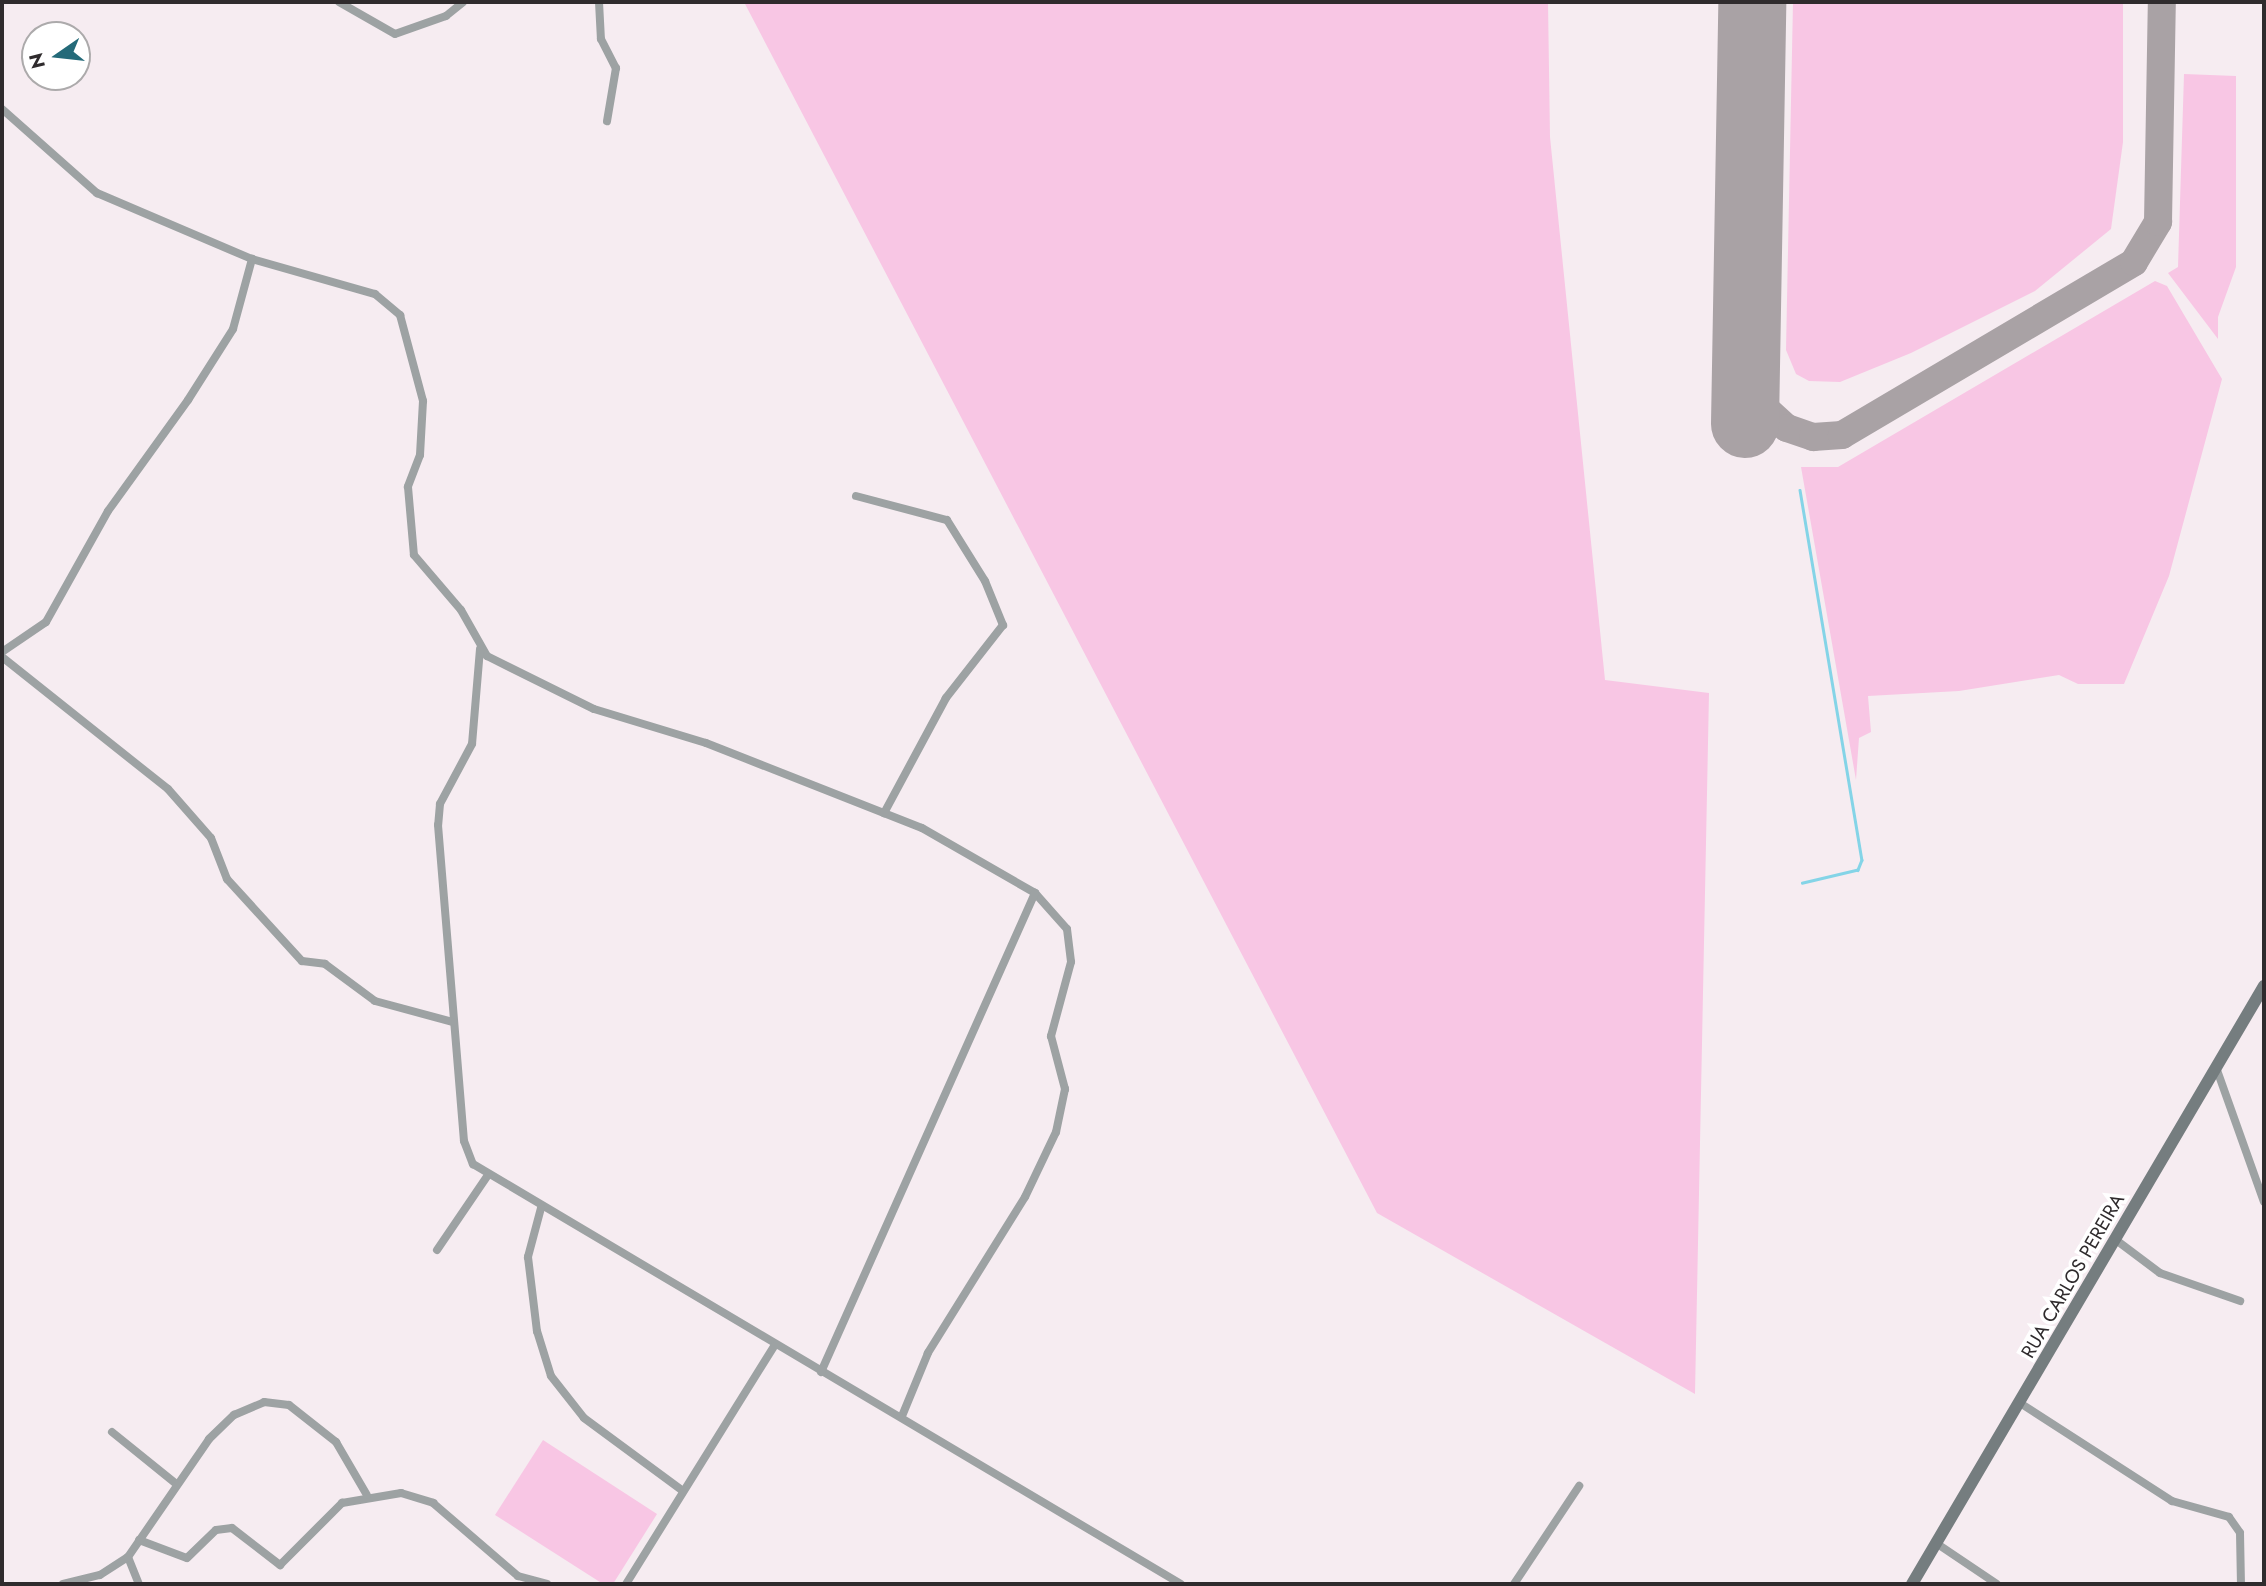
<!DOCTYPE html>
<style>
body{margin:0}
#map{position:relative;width:2266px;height:1586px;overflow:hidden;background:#f6ecf1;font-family:Jost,sans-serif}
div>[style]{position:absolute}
.green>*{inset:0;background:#f8c6e4}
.stream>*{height:2.5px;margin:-1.25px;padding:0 1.25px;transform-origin:1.25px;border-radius:1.25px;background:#84d4e7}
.taxiway>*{height:28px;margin:-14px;padding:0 14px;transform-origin:14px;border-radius:14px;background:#a9a2a5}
.runway>*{height:68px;margin:-34px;padding:0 34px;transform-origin:34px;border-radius:34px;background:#a9a2a5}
.street>*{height:8px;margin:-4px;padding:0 4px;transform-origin:4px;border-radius:4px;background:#9da2a3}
.secondary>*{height:12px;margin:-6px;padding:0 6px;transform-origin:6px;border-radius:6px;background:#757d7f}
span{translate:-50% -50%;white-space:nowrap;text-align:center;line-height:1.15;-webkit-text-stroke:7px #fff;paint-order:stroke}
.street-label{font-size:19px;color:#2f2b2d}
.frame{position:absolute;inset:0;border:4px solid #2f2b2d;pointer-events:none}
.north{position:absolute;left:21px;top:21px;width:70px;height:70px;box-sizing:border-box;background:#fff;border:2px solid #acaaab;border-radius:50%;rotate:256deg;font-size:19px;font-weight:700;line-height:28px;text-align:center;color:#2f2b2d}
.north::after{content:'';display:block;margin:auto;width:24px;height:32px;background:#246a79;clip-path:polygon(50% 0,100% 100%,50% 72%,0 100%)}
</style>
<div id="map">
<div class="green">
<i style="clip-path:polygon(744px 2px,1548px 2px,1550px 137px,1605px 680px,1709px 693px,1695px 1394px,1377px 1213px)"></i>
<i style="clip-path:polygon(1793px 2px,2123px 2px,2123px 142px,2111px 229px,2035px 291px,1911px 353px,1840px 382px,1809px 381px,1796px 374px,1786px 350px)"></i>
<i style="clip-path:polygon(2184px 74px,2236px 76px,2236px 267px,2218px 317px,2218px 339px,2168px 273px,2178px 267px)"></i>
<i style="clip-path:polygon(2155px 281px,2167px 286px,2222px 379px,2169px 576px,2124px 684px,2078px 684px,2059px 675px,1959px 691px,1868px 696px,1871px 732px,1859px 738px,1856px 780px,1801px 467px,1838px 467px)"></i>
<i style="clip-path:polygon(543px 1440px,657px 1514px,613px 1584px,603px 1584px,495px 1515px)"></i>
</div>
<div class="stream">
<i style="left:1800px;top:490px;width:375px;rotate:80.5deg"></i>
<i style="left:1862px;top:860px;width:11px;rotate:112deg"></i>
<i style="left:1858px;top:870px;width:57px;rotate:166.7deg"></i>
</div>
<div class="taxiway">
<i style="left:1746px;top:377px;width:30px;rotate:63deg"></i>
<i style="left:1760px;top:404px;width:36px;rotate:42deg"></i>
<i style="left:1787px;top:428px;width:28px;rotate:19deg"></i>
<i style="left:1813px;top:437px;width:29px;rotate:-4deg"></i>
<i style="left:1842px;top:435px;width:339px;rotate:-30.6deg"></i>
<i style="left:2134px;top:262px;width:47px;rotate:-59deg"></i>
<i style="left:2158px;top:222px;width:220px;rotate:-89deg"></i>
</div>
<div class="runway">
<i style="left:1745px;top:424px;width:422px;rotate:-89deg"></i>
</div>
<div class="street">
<i style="left:339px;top:2px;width:64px;rotate:29.7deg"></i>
<i style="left:395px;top:34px;width:54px;rotate:-19.4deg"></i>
<i style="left:446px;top:16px;width:22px;rotate:-39deg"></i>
<i style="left:599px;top:2px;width:37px;rotate:87deg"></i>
<i style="left:601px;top:39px;width:33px;rotate:63deg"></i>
<i style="left:616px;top:68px;width:54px;rotate:99.6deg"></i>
<i style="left:2px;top:109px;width:127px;rotate:41.5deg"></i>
<i style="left:97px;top:193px;width:168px;rotate:23.1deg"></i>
<i style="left:252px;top:259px;width:128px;rotate:15.9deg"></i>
<i style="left:375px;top:294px;width:33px;rotate:40deg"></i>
<i style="left:400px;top:315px;width:89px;rotate:75deg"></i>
<i style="left:423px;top:401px;width:54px;rotate:93.2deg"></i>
<i style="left:420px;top:455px;width:34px;rotate:111deg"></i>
<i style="left:408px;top:487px;width:68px;rotate:85deg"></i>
<i style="left:414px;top:555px;width:72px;rotate:49.5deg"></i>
<i style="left:461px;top:610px;width:53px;rotate:60.5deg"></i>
<i style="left:487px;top:656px;width:119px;rotate:26.4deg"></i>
<i style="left:594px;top:709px;width:117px;rotate:16.9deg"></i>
<i style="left:706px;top:743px;width:232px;rotate:21.5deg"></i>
<i style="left:922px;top:828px;width:130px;rotate:29.9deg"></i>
<i style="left:1035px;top:893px;width:48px;rotate:48.4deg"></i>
<i style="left:1067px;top:929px;width:33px;rotate:83deg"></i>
<i style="left:1071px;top:962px;width:77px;rotate:105.1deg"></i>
<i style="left:1051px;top:1036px;width:55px;rotate:75.2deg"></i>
<i style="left:1065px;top:1089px;width:44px;rotate:101.8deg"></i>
<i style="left:1056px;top:1132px;width:72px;rotate:115.5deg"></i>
<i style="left:1025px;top:1197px;width:184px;rotate:121.9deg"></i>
<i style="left:928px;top:1353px;width:68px;rotate:112.4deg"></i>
<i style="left:856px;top:496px;width:94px;rotate:14.8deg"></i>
<i style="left:947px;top:520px;width:72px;rotate:58.1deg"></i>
<i style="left:985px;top:581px;width:48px;rotate:67.8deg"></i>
<i style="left:1003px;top:625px;width:93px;rotate:128deg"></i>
<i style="left:946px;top:698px;width:131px;rotate:118.3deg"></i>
<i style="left:480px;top:649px;width:95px;rotate:94.8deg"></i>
<i style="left:472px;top:744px;width:68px;rotate:118.1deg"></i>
<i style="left:440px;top:804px;width:21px;rotate:95deg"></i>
<i style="left:438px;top:825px;width:317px;rotate:85.3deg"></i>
<i style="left:464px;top:1141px;width:25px;rotate:69deg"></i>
<i style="left:473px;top:1164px;width:823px;rotate:30.68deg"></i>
<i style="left:2px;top:652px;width:53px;rotate:-34.3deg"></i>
<i style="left:46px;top:622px;width:127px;rotate:-60.8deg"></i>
<i style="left:108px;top:511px;width:137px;rotate:-54.2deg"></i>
<i style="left:188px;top:400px;width:84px;rotate:-57.6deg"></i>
<i style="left:233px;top:329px;width:73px;rotate:-74.8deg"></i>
<i style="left:2px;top:657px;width:212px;rotate:38.5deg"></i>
<i style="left:168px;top:789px;width:65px;rotate:48.7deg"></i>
<i style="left:211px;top:838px;width:44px;rotate:68.7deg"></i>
<i style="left:227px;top:879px;width:111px;rotate:47.6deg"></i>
<i style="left:302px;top:961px;width:23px;rotate:7deg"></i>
<i style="left:325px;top:964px;width:62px;rotate:36.5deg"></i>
<i style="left:375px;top:1001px;width:81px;rotate:15.1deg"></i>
<i style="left:2217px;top:1070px;width:140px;rotate:70.4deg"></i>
<i style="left:541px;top:1208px;width:51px;rotate:104.9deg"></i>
<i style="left:528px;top:1257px;width:75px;rotate:83.1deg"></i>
<i style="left:537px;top:1331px;width:47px;rotate:72.7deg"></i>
<i style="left:551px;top:1376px;width:53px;rotate:51.8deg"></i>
<i style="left:584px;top:1418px;width:123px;rotate:36.4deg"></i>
<i style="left:2116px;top:1240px;width:55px;rotate:36.9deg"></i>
<i style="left:2160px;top:1273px;width:85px;rotate:19.3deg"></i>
<i style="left:437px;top:1250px;width:91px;rotate:-55.8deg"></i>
<i style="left:821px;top:1372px;width:525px;rotate:-65.93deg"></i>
<i style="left:2020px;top:1403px;width:181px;rotate:32.8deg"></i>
<i style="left:2172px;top:1501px;width:59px;rotate:15.7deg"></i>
<i style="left:2229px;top:1517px;width:19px;rotate:55deg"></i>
<i style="left:2240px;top:1533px;width:51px;rotate:88.9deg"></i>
<i style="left:112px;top:1432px;width:81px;rotate:39deg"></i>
<i style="left:139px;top:1540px;width:51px;rotate:20.6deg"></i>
<i style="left:187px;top:1558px;width:40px;rotate:-44deg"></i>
<i style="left:216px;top:1530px;width:16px;rotate:-7deg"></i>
<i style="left:232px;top:1528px;width:61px;rotate:37.6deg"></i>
<i style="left:280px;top:1565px;width:88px;rotate:-45deg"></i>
<i style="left:342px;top:1503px;width:60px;rotate:-9.6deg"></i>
<i style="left:401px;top:1493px;width:34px;rotate:17deg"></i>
<i style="left:433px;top:1503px;width:112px;rotate:40.7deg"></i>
<i style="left:518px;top:1576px;width:30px;rotate:15deg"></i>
<i style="left:1936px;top:1543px;width:73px;rotate:33.9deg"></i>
<i style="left:128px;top:1557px;width:29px;rotate:68deg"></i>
<i style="left:63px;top:1584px;width:38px;rotate:-14deg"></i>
<i style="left:100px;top:1575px;width:33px;rotate:-33deg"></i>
<i style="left:128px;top:1557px;width:143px;rotate:-55.5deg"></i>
<i style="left:209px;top:1439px;width:35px;rotate:-44deg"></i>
<i style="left:234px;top:1415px;width:33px;rotate:-23deg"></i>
<i style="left:264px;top:1402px;width:25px;rotate:7deg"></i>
<i style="left:289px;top:1405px;width:60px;rotate:38.2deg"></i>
<i style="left:336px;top:1442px;width:61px;rotate:59.7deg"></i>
<i style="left:626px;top:1584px;width:280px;rotate:-58.1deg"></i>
<i style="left:1514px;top:1584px;width:118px;rotate:-56.4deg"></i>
</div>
<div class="secondary">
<i style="left:1912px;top:1584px;width:694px;rotate:-59.52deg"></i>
</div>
<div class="street-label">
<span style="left:2073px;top:1276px;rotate:-60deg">RUA CARLOS PEREIRA</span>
</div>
<div class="frame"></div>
<div class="north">N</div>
</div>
